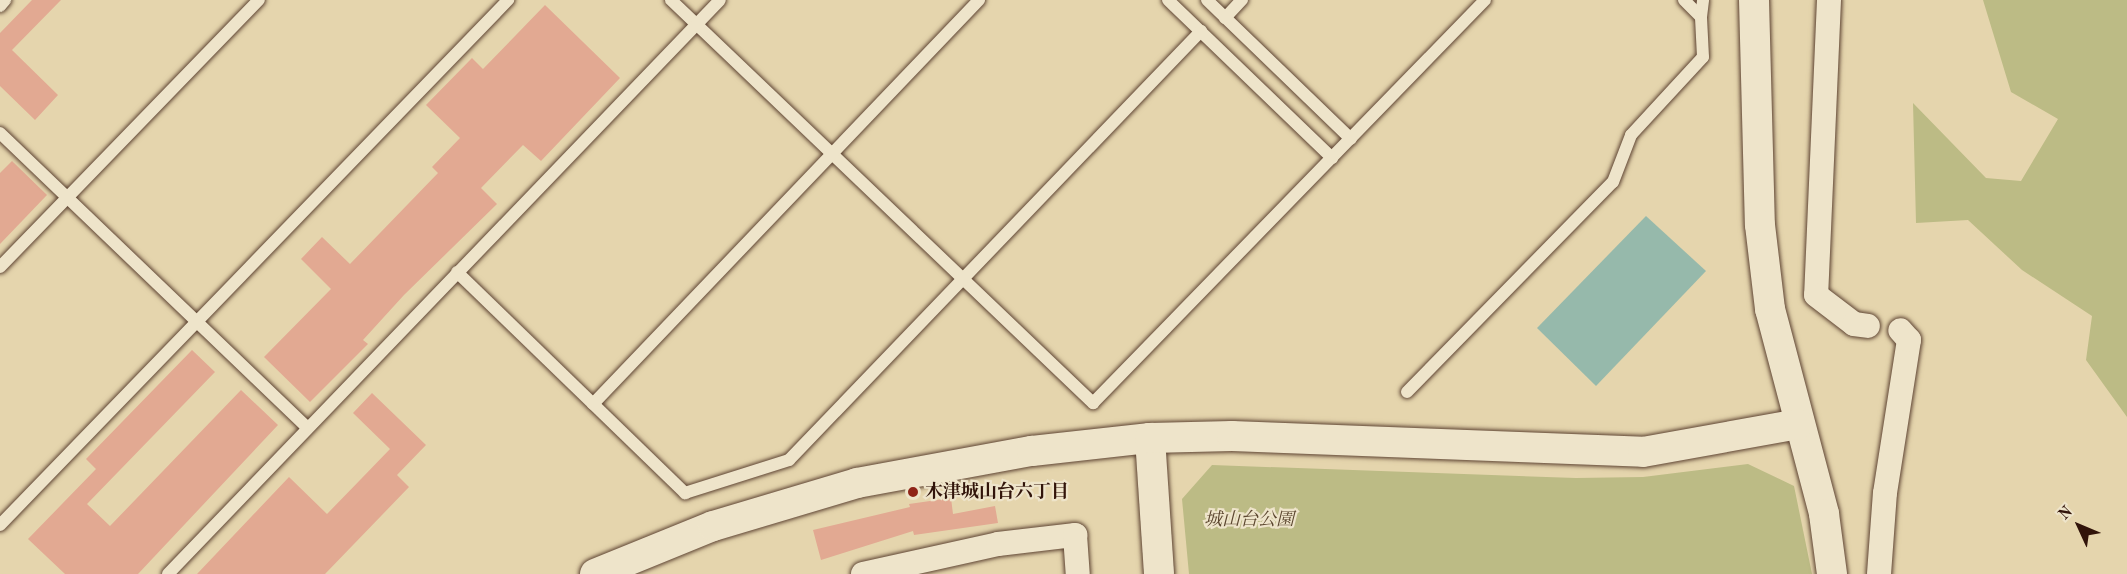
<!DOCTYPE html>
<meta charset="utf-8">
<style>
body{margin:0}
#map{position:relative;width:2127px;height:574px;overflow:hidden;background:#e5d5ad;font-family:"Old Standard TT","Noto Serif JP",serif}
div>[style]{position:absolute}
.green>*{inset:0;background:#bcbb85}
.water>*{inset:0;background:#96b9ab}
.building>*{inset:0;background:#e2a992}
.roads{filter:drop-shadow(0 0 2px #5e4433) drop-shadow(0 0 2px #5e4433)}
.service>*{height:12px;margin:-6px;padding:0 6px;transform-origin:6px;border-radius:6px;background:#eee4ca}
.minor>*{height:24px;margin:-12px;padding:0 12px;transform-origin:12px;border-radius:12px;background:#eee4ca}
.tertiary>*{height:30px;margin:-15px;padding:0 15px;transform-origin:15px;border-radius:15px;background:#eee4ca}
.dots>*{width:16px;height:16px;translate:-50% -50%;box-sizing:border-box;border:3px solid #eee4ca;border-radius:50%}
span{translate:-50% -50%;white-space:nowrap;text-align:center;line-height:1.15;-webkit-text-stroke:4.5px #eee4ca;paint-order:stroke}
.poi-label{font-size:18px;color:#31140a;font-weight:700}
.left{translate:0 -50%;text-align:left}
.park-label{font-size:18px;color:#5b462f;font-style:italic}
.north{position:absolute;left:2049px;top:496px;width:60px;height:60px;-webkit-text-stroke:4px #eee4ca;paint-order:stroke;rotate:314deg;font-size:16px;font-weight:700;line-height:24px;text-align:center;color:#31140a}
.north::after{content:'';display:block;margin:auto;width:21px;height:27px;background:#31140a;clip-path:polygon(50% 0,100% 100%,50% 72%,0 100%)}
</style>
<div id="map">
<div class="green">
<i style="clip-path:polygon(1983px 0,2127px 0,2127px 417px,2086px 360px,2092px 316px,2022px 270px,1968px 220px,1916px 223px,1913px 103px,1986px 178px,2021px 181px,2058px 119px,2011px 92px)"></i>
<i style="clip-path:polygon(1748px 464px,1794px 486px,1812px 574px,1189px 574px,1182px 499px,1212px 465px,1576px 478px,1643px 477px)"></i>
</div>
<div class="water">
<i style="clip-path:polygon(1646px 216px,1706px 271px,1596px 386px,1537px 328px)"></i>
</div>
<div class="building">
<i style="clip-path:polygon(32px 0,61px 0,12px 50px,58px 95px,35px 120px,0 86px,0 33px)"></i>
<i style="clip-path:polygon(545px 5px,620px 78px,541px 161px,523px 145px,481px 188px,497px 204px,404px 295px,363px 340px,368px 344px,310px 402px,264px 357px,331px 289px,301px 259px,322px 237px,350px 264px,438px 173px,432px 167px,460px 138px,426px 105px,472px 58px,483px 69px)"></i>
<i style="clip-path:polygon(12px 161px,47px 195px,0 244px,0 173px)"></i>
<i style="clip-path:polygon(192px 350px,215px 372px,87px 504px,110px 526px,241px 390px,278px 425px,138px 574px,65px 574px,28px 539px,96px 469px,86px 459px)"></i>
<i style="clip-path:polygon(372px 393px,426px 445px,397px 475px,409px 487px,382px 515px,325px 574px,197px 574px,289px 477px,327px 514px,361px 479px,390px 449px,353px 413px)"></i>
<i style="clip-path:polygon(951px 498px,953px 514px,995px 506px,998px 523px,914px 535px,913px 531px,821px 560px,813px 530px,910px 507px,909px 504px)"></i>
</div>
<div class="roads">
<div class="service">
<i style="left:671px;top:0;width:584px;rotate:43.68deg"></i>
<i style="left:1093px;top:403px;width:562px;rotate:-45.79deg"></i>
<i style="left:1168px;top:0;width:228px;rotate:43.9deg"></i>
<i style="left:1207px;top:0;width:200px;rotate:44deg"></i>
<i style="left:1684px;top:0;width:24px;rotate:45deg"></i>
<i style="left:1701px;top:17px;width:17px;rotate:-83deg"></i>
<i style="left:0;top:6px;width:8px;rotate:-50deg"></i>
<i style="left:1225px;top:18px;width:25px;rotate:-47deg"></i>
<i style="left:0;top:133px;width:425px;rotate:43.8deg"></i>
<i style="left:0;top:267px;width:372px;rotate:-45.9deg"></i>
<i style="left:457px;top:272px;width:318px;rotate:44.1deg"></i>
<i style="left:685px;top:493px;width:109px;rotate:-17.6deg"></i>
<i style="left:789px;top:460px;width:595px;rotate:-46.16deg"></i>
<i style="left:1407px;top:392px;width:294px;rotate:-45.6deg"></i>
<i style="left:1613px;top:182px;width:50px;rotate:-69deg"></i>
<i style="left:1631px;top:135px;width:106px;rotate:-47.3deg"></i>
<i style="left:1703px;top:57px;width:40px;rotate:-92.9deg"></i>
<i style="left:593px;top:404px;width:559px;rotate:-46.31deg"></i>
<i style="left:0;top:525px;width:731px;rotate:-45.94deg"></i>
<i style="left:168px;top:574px;width:796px;rotate:-46.12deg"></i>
</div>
<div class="minor">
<i style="left:1829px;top:0;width:295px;rotate:92.5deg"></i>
<i style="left:1816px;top:295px;width:48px;rotate:37.3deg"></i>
<i style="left:1854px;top:324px;width:14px;rotate:8deg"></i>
<i style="left:863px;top:574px;width:138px;rotate:-12.5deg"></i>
<i style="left:998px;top:544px;width:78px;rotate:-6.7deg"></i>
<i style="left:1075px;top:535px;width:39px;rotate:86deg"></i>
<i style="left:1879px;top:574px;width:81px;rotate:-85.8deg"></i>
<i style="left:1885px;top:493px;width:155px;rotate:-81.1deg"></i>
<i style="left:1909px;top:340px;width:13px;rotate:-132deg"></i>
</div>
<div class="tertiary">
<i style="left:1754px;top:0;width:225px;rotate:88.5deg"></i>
<i style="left:1760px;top:225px;width:85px;rotate:83.2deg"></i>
<i style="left:1770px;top:309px;width:212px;rotate:75.2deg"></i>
<i style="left:1824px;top:514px;width:61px;rotate:82.4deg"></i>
<i style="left:1150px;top:438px;width:136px;rotate:86.2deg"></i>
<i style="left:595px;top:574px;width:127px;rotate:-22.1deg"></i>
<i style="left:713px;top:526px;width:150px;rotate:-16.6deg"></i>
<i style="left:857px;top:483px;width:178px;rotate:-10.4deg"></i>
<i style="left:1032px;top:451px;width:119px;rotate:-6.3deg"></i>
<i style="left:1150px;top:438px;width:82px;rotate:-1.4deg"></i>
<i style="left:1232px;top:436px;width:411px;rotate:2.2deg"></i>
<i style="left:1643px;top:452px;width:158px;rotate:-10.2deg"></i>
</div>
</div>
<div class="dots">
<i style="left:913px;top:492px;background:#8f2418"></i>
</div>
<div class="poi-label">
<span class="left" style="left:925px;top:492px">木津城山台六丁目</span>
</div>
<div class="park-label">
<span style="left:1249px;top:520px">城山台公園</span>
</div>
<div class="north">N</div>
</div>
